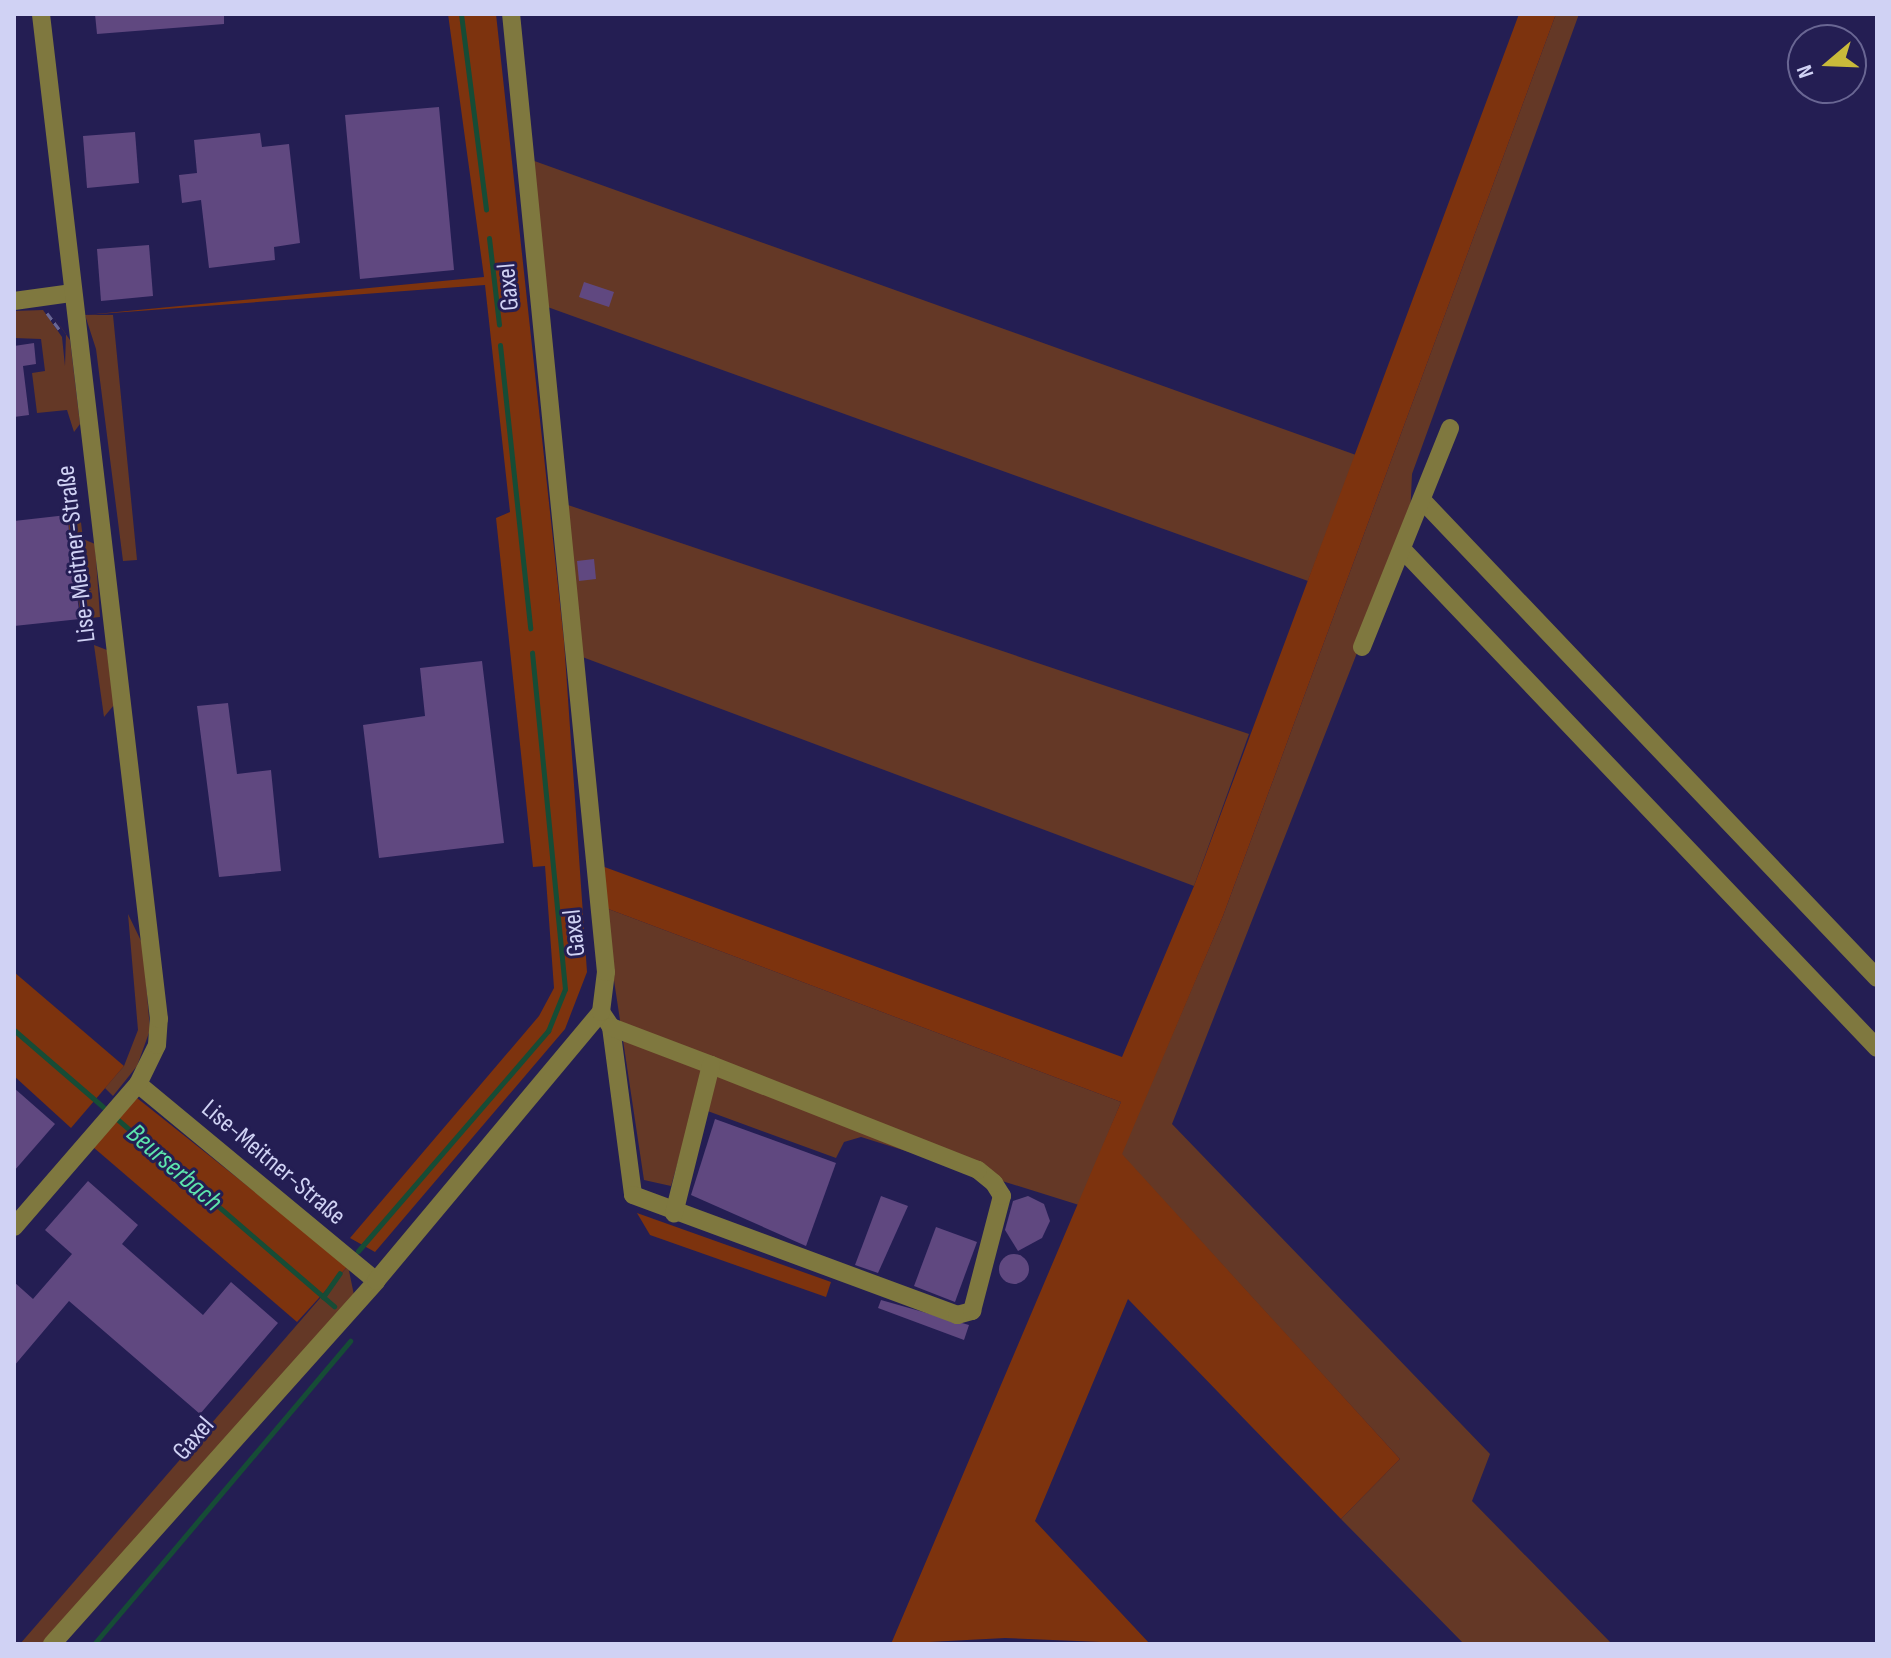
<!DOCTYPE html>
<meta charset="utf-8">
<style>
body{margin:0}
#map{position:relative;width:1891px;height:1658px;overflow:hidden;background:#241e53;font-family:"Sofia Sans Condensed",sans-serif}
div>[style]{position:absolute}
.green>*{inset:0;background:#643826}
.forest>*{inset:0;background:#7d330e}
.stream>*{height:5px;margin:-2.5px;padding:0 2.5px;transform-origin:2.5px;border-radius:2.5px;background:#164c36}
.building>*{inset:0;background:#604880}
.round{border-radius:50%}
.path>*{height:3px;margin-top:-1.5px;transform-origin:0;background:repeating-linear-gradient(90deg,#6a6794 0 8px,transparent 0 12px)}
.minor>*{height:18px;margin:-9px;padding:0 9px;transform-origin:9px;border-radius:9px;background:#7f783f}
span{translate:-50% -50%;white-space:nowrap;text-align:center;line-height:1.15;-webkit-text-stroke:6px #241e53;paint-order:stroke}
.street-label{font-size:26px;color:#d0d2f4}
.water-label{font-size:28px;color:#5de4ac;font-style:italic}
.frame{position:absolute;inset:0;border:16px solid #d0d2f4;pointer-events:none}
.north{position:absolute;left:1787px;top:24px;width:80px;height:80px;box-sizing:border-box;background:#241e53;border:2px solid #696693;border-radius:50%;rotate:251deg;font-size:22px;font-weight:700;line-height:32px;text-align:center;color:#d0d2f4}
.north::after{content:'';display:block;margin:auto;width:28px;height:36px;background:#c9ba3a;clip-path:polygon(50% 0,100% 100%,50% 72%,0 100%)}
</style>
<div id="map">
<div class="green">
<i style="clip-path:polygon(1556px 14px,1579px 14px,1412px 474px,1410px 518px,1172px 1124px,1490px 1454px,1472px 1501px,1612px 1644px,1464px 1644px,1341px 1519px,1400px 1459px,1121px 1154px,1223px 916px)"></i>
<i style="clip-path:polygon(526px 158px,1356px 455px,1308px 581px,542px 305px)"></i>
<i style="clip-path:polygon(43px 310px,62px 337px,65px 366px,66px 334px,50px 312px,70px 340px,80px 424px,74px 432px,67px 410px,37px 413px,32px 373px,45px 371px,41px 339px,14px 338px,14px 311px)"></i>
<i style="clip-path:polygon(85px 315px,113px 315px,137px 560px,123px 561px,96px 349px)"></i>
<i style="clip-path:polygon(562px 503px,1249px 734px,1194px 886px,577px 655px)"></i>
<i style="clip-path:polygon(80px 514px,83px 539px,95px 544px,100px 617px,81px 619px,67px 515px)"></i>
<i style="clip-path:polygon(94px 645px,107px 650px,114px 705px,104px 717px)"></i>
<i style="clip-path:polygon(603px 907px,1121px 1102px,1079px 1205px,861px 1137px,844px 1142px,836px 1158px,694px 1106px,671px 1186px,644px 1180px)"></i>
<i style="clip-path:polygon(128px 914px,143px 945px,150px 1030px,137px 1066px,113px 1096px,105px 1088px,124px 1066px,138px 1030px)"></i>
<i style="clip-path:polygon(348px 1266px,354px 1295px,44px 1644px,20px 1644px)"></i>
</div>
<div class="forest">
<i style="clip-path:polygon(448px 14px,496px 14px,564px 641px,587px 972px,565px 1029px,375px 1252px,350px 1238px,539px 1016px,554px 988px,545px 866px,533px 867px,496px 518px,510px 512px,485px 285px,85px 315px,484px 277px)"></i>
<i style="clip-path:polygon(1519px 14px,1556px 14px,1223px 916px,1122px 1154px,1400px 1459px,1341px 1519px,1128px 1299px,1035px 1521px,1150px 1644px,1005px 1638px,891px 1644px,1121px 1102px,603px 907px,599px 865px,1122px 1057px,1194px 886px)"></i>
<i style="clip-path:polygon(14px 972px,124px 1066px,71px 1128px,14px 1076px)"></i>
<i style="clip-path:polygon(137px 1098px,348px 1266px,297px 1322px,93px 1147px)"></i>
<i style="clip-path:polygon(637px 1213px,831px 1282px,826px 1297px,650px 1235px)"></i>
</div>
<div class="stream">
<i style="left:461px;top:14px;width:197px;rotate:82.7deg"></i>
<i style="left:489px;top:238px;width:87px;rotate:83.4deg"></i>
<i style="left:500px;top:345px;width:285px;rotate:83.9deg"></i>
<i style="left:14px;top:1030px;width:423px;rotate:40.8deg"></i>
<i style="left:358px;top:1251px;width:291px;rotate:-49.2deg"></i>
<i style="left:548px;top:1031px;width:45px;rotate:-68deg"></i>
<i style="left:565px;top:989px;width:338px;rotate:-95.6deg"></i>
<i style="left:323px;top:1297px;width:29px;rotate:-55deg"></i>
<i style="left:94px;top:1644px;width:397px;rotate:-49.8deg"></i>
</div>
<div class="building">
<i style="clip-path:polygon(95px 14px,224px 14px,224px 24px,97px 34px)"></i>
<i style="clip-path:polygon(439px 107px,454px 270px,360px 279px,345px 115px)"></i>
<i style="clip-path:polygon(135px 132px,139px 183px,87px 188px,83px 136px)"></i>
<i style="clip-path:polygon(260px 133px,262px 147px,289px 144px,300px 243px,274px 247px,275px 260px,209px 268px,201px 200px,182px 203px,179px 175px,197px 173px,194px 140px)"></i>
<i style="clip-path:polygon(149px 245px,153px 296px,101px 301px,97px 249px)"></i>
<i style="clip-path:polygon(584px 282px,614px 292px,609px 307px,579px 297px)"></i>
<i style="clip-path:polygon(34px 343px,36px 364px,23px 366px,29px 415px,14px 417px,14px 346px)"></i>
<i style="clip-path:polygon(67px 515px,80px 619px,14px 626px,14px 521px)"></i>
<i style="clip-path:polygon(594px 559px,596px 579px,579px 581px,577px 561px)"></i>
<i style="clip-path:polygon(482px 661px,504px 843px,379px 858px,363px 725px,425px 716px,420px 668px)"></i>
<i style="clip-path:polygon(228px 703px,237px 774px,271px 770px,281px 871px,219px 877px,197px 706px)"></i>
<i style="clip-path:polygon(14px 1088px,55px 1124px,14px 1171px)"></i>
<i style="clip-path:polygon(715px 1119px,836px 1163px,806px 1246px,691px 1195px)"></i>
<i style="clip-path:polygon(88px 1181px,138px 1225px,122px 1244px,203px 1315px,231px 1282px,278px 1323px,200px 1414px,69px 1301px,14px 1366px,14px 1282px,33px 1299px,72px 1254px,45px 1230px)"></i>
<i style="clip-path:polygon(881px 1196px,908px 1206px,878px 1273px,855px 1265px)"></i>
<i style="clip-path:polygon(1028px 1196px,1044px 1204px,1050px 1221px,1042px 1238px,1018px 1251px,1005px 1230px,1013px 1201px)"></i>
<i style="clip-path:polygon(936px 1227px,977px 1242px,955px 1302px,914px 1286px)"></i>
<i class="round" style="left:999px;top:1254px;width:30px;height:30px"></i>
<i style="clip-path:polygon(881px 1300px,969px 1325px,964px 1340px,878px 1308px)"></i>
</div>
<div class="path">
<i style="left:47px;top:313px;width:20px;rotate:53deg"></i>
</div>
<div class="minor">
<i style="left:14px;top:301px;width:59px;rotate:-7.9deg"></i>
<i style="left:1422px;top:500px;width:660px;rotate:46.41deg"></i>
<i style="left:1402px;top:549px;width:689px;rotate:46.41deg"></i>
<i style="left:1362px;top:647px;width:236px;rotate:-68.1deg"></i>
<i style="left:601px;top:1012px;width:18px;rotate:56deg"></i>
<i style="left:611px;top:1027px;width:169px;rotate:82.5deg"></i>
<i style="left:633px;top:1195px;width:346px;rotate:20.3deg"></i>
<i style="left:957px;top:1315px;width:16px;rotate:-15deg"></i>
<i style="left:972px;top:1311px;width:119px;rotate:-75.4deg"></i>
<i style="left:1002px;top:1196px;width:15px;rotate:-122deg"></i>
<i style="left:994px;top:1183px;width:21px;rotate:-141deg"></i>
<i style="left:978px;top:1170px;width:287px;rotate:-158.5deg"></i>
<i style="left:611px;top:1027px;width:107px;rotate:20.8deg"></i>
<i style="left:711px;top:1065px;width:153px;rotate:104deg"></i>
<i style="left:138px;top:1084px;width:309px;rotate:39.6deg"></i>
<i style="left:14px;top:1227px;width:189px;rotate:-49.1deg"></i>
<i style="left:138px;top:1084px;width:43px;rotate:-64deg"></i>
<i style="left:157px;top:1045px;width:26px;rotate:-86deg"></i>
<i style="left:159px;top:1019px;width:1012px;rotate:-96.7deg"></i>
<i style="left:52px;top:1644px;width:487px;rotate:-48.2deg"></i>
<i style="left:376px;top:1281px;width:351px;rotate:-50.1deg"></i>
<i style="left:601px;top:1012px;width:40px;rotate:-82.9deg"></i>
<i style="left:606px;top:972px;width:963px;rotate:-95.66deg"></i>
</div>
<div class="street-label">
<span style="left:509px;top:287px;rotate:-95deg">Gaxel</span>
<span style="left:77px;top:554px;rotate:-97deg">Lise-Meitner-Straße</span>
<span style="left:575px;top:933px;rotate:-96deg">Gaxel</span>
<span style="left:273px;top:1163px;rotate:40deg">Lise-Meitner-Straße</span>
<span style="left:194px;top:1439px;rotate:-49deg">Gaxel</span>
</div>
<div class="water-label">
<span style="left:174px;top:1168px;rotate:41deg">Beurserbach</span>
</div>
<div class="frame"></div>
<div class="north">N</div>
</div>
